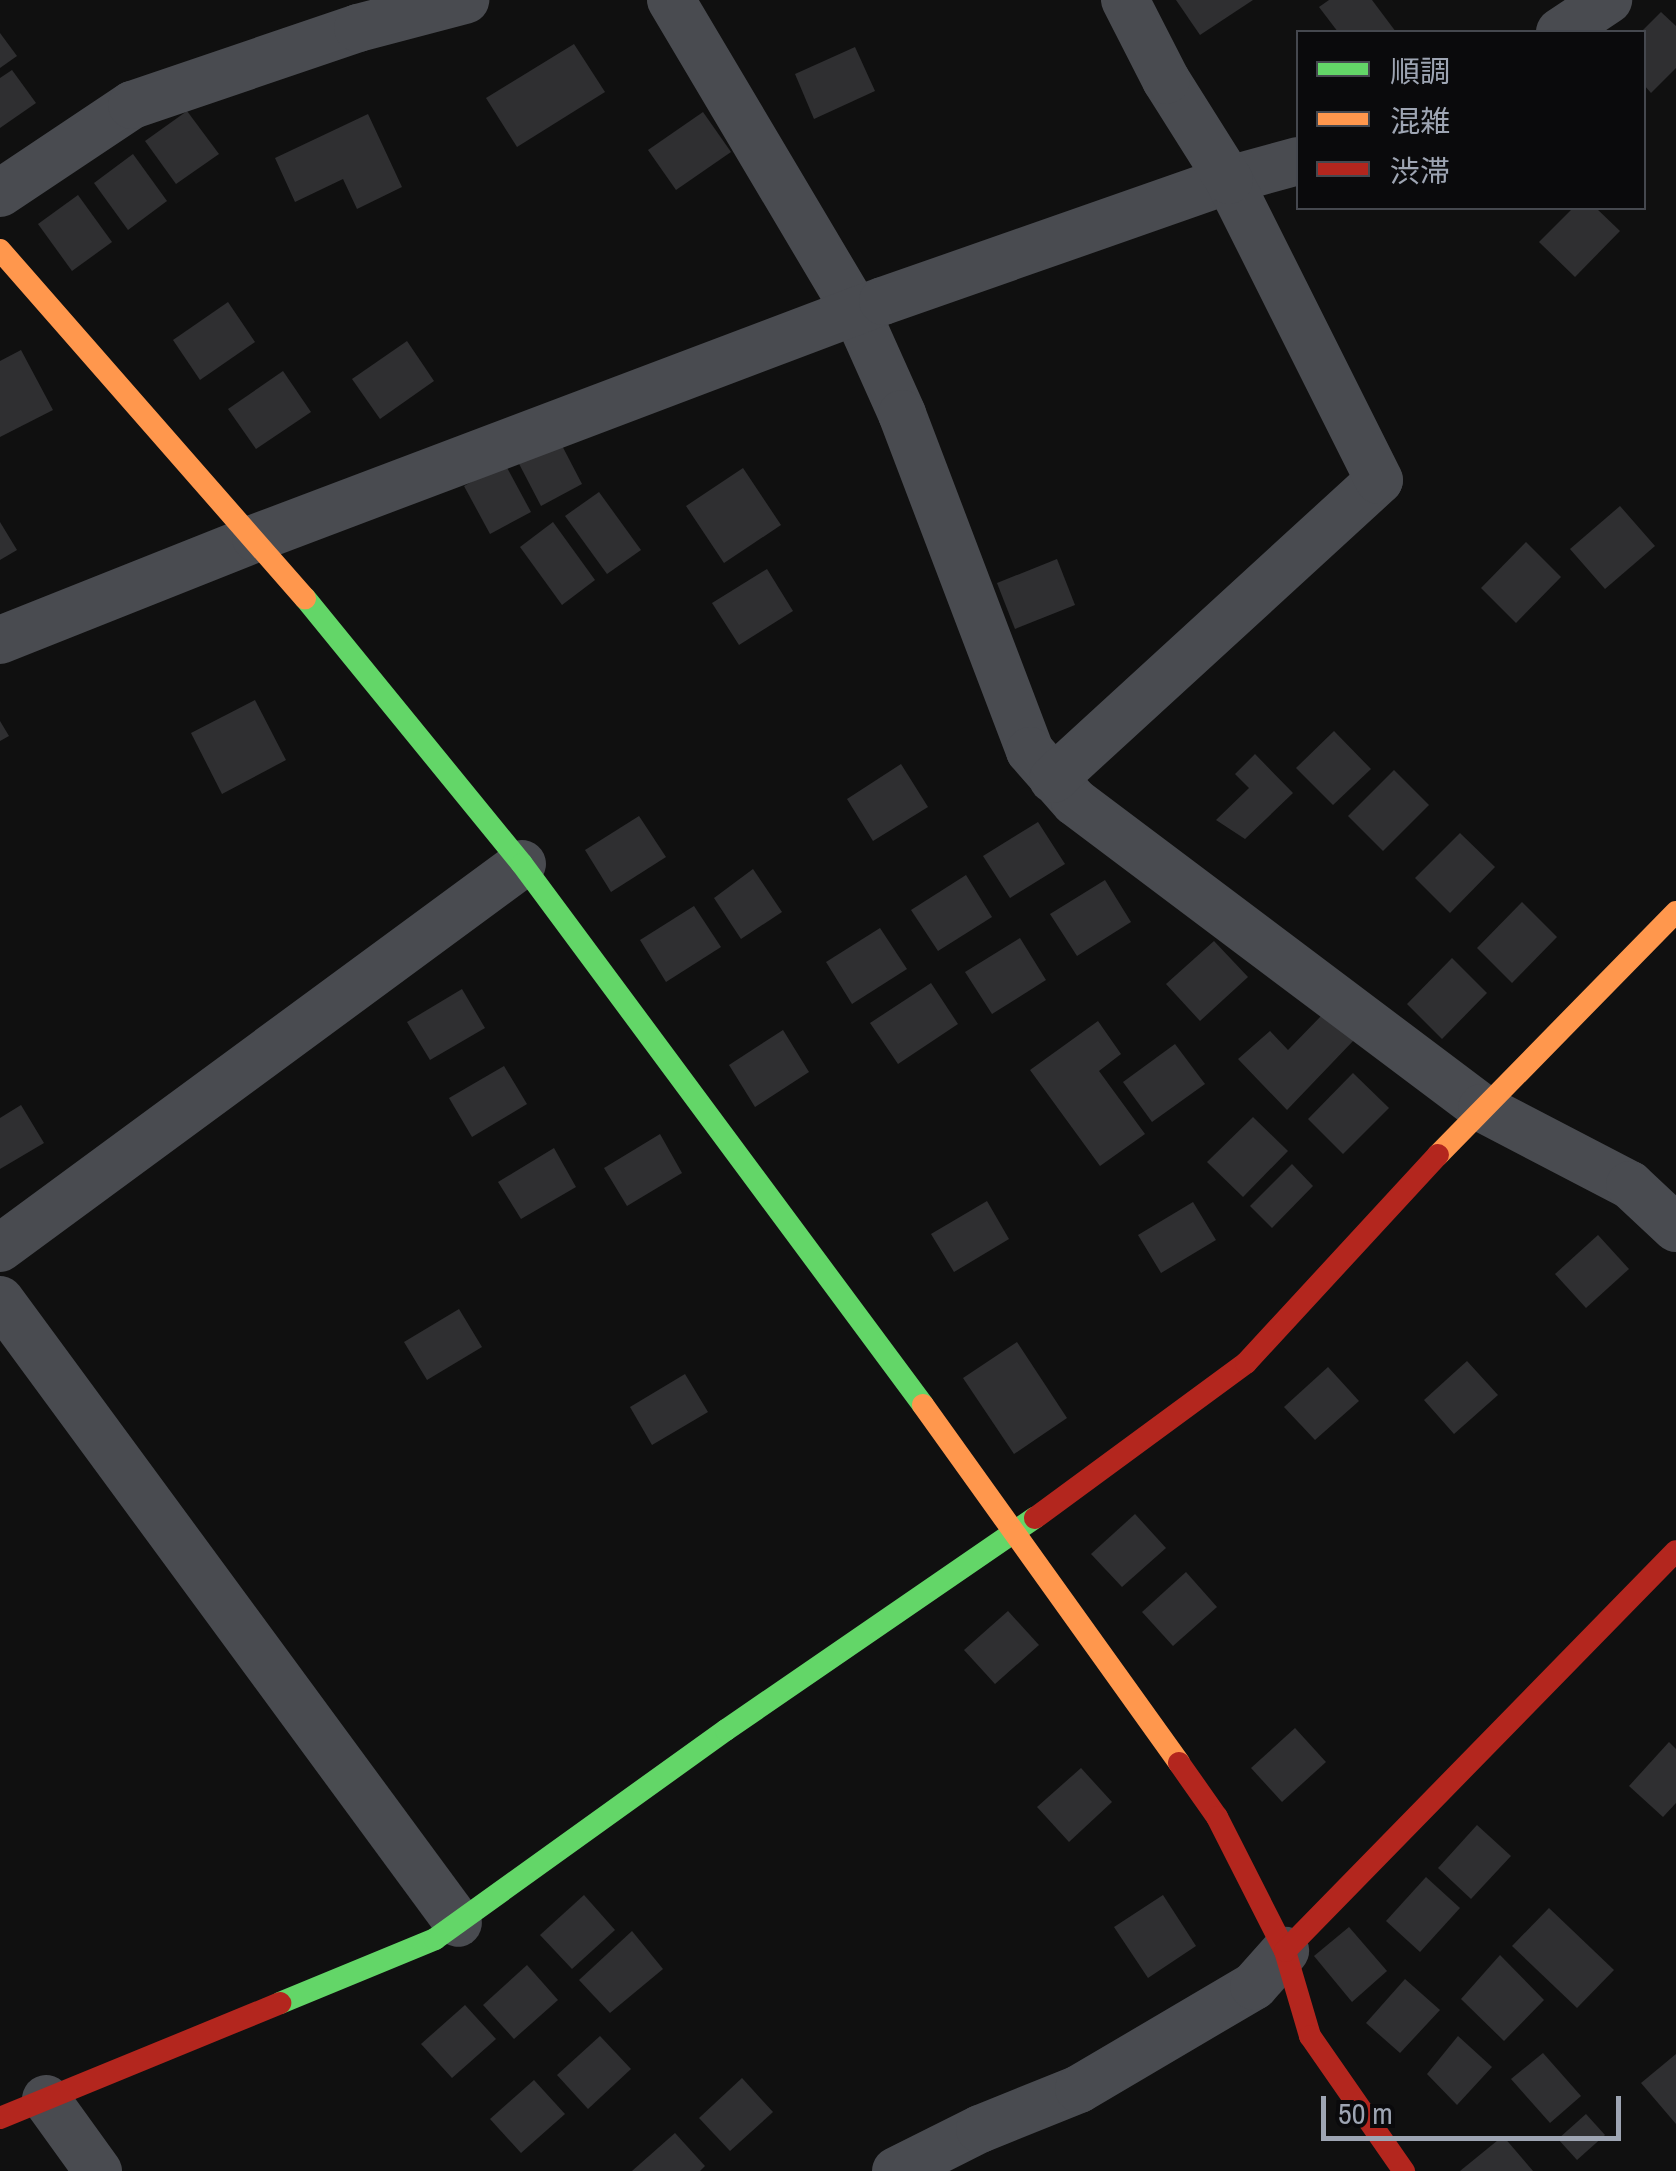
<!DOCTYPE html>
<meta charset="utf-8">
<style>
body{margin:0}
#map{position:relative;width:1676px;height:2171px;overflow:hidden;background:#101010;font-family:"Archivo Narrow","Noto Sans JP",sans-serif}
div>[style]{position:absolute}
.building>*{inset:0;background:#2f2f31}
.street>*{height:48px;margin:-24px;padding:0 24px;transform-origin:24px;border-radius:24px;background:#494b50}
.fast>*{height:22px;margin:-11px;padding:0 11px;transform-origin:11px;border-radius:11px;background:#63d668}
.slow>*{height:22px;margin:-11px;padding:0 11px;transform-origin:11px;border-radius:11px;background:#ff974d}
.jam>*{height:22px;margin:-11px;padding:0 11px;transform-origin:11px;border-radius:11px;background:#b3261e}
span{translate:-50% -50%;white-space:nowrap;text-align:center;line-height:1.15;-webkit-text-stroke:9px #0a0a0c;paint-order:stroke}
.legend{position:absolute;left:1296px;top:30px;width:350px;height:180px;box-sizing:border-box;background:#0a0a0c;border:2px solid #45484f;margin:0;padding:12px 18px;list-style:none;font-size:30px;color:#9ea5b3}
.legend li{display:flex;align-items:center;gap:20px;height:50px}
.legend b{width:50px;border:2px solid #45484f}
.scale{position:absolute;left:1321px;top:2096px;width:300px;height:45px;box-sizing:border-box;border:5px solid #9ea5b3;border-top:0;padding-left:12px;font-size:30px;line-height:35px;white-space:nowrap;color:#9ea5b3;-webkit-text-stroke:8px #0a0a0c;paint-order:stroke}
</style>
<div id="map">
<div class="building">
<i style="clip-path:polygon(1176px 0,1253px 0,1200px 35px)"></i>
<i style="clip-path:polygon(1329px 0,1372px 0,1396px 32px,1338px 32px,1319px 7px)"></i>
<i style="clip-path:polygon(1661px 12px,1676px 26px,1676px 68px,1651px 93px,1644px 85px,1641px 32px)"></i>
<i style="clip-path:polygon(0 33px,17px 56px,0 68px)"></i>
<i style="clip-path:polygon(574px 44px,605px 92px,517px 147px,486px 98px)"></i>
<i style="clip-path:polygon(855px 47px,875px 91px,814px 119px,795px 74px)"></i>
<i style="clip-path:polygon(12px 70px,36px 103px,0 128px,0 78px)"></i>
<i style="clip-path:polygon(187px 111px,219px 154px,176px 184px,145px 141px)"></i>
<i style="clip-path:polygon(703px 112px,731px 152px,676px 190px,648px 150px)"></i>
<i style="clip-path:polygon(368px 114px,402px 187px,357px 209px,343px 179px,295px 202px,275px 158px)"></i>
<i style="clip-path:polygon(133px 154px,167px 201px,128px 230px,94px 183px)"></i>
<i style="clip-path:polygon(78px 195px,112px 242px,72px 271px,38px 224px)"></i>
<i style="clip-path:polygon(1573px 208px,1596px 208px,1620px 231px,1575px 277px,1539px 242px)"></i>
<i style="clip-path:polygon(228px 302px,255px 342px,200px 380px,173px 340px)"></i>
<i style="clip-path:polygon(407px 341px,434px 381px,380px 419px,352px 379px)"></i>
<i style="clip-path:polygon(21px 350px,53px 410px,0 437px,0 361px)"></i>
<i style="clip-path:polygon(283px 371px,311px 412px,256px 449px,228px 409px)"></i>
<i style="clip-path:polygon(557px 436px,582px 484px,541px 506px,516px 458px)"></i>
<i style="clip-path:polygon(505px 464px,531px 512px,490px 534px,464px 486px)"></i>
<i style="clip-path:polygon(743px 468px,781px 525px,724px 563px,686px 506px)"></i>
<i style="clip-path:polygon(599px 492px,641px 550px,607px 574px,565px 516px)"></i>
<i style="clip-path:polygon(1620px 506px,1655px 546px,1605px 589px,1570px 549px)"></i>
<i style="clip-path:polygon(0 522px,17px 550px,0 560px)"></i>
<i style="clip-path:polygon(553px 522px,595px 580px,562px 605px,520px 547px)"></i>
<i style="clip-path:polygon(1526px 542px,1561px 577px,1516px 623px,1481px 588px)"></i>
<i style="clip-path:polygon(1057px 559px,1075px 605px,1015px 629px,997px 583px)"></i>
<i style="clip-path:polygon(767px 569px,793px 611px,739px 645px,712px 603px)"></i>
<i style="clip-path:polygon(255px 700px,286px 760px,222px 794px,191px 733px)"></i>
<i style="clip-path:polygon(0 721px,9px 736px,0 741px)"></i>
<i style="clip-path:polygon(1334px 731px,1371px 769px,1333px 805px,1296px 768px)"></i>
<i style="clip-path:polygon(1255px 754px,1293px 793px,1245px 839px,1216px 820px,1249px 788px,1235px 774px)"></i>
<i style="clip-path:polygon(901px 764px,928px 807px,873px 841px,847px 799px)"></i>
<i style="clip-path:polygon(1394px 770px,1429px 805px,1383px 851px,1348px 816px)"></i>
<i style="clip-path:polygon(639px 816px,666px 857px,611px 892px,585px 850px)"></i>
<i style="clip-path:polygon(1038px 822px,1065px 864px,1010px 898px,983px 856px)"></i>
<i style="clip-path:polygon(1460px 833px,1495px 867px,1450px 913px,1415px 878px)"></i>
<i style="clip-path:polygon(753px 869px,782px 912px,741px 939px,714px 898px)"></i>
<i style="clip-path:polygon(966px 875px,992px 917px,938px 951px,911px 910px)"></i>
<i style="clip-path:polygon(1105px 880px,1131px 922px,1077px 956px,1050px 914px)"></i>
<i style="clip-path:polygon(1522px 902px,1557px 937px,1512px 983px,1477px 948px)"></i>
<i style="clip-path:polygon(694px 906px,721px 947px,666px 982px,640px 940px)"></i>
<i style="clip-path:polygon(880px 928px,907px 969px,852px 1004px,826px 962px)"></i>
<i style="clip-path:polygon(1020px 938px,1046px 980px,992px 1014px,965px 972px)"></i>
<i style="clip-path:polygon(1214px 941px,1248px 977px,1200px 1021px,1166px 984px)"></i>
<i style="clip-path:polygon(1452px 958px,1487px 993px,1442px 1039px,1407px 1004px)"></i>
<i style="clip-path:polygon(931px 983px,958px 1024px,898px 1064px,870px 1023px)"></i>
<i style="clip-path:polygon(462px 989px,485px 1028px,430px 1060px,407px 1022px)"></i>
<i style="clip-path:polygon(1322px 1015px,1354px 1040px,1287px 1110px,1238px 1059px,1270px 1031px,1288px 1050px)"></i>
<i style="clip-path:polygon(1098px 1021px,1121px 1054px,1099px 1071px,1145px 1134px,1100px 1166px,1030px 1070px)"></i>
<i style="clip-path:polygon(783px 1030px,809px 1072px,755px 1107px,729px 1065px)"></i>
<i style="clip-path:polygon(1175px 1044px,1205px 1084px,1152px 1122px,1123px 1082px)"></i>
<i style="clip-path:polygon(504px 1066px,527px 1104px,472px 1137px,449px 1098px)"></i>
<i style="clip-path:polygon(1353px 1073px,1389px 1108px,1343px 1154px,1308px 1119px)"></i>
<i style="clip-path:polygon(21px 1105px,44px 1143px,0 1169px,0 1118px)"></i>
<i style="clip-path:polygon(1253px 1117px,1288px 1151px,1243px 1197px,1207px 1162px)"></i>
<i style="clip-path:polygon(660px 1134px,682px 1173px,627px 1206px,604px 1168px)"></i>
<i style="clip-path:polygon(554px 1148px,576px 1187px,521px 1219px,498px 1182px)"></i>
<i style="clip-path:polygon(1292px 1164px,1313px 1186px,1272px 1228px,1250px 1206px)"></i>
<i style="clip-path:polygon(987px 1201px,1009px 1239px,954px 1272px,931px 1234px)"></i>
<i style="clip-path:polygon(1193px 1202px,1216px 1240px,1161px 1273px,1138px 1235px)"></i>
<i style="clip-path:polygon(1598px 1235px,1629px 1269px,1586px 1308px,1555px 1274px)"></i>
<i style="clip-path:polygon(459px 1309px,482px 1347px,427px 1380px,404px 1342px)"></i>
<i style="clip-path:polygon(1017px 1342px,1067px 1418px,1014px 1454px,963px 1378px)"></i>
<i style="clip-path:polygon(1467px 1361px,1498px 1395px,1454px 1434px,1424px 1400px)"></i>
<i style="clip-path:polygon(1328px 1367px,1359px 1401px,1315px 1440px,1284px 1407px)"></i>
<i style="clip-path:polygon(685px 1374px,708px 1412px,652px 1445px,630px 1407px)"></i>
<i style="clip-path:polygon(1135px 1514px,1166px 1548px,1122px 1587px,1091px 1554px)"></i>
<i style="clip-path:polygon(1186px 1572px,1217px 1607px,1173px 1646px,1142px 1612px)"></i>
<i style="clip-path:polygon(1008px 1611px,1039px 1645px,995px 1684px,964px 1650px)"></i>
<i style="clip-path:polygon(1295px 1728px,1326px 1762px,1282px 1802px,1251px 1768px)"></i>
<i style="clip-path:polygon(1669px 1742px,1676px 1749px,1676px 1803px,1663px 1817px,1629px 1786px)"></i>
<i style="clip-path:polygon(1081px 1768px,1112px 1802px,1069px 1842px,1037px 1807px)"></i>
<i style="clip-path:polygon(1477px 1825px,1511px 1856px,1471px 1899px,1438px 1868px)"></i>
<i style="clip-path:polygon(1426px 1877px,1460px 1908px,1420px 1952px,1386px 1921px)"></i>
<i style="clip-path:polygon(584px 1895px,615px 1930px,572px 1969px,540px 1935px)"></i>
<i style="clip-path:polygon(1163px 1895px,1196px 1946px,1148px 1978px,1114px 1927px)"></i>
<i style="clip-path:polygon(1549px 1908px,1614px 1970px,1577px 2008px,1512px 1946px)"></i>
<i style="clip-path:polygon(1349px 1927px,1387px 1971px,1352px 2002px,1314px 1956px)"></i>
<i style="clip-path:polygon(632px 1931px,663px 1969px,610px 2013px,579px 1980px)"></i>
<i style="clip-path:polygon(1500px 1955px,1544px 2000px,1504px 2041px,1461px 1999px)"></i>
<i style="clip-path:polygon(527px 1965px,558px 2000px,514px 2039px,483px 2005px)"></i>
<i style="clip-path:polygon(1405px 1979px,1440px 2010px,1400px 2053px,1366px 2023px)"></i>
<i style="clip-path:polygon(465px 2005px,496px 2039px,452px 2078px,421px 2044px)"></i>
<i style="clip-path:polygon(600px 2036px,631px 2069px,588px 2109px,557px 2075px)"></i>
<i style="clip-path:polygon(1458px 2036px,1492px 2067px,1457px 2105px,1427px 2074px)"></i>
<i style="clip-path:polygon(1543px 2053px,1581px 2096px,1550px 2123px,1511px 2079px)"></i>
<i style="clip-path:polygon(1676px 2054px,1676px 2124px,1641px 2083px)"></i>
<i style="clip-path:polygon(742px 2078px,773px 2112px,730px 2151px,699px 2118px)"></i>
<i style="clip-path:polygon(534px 2080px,565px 2114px,521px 2153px,490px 2119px)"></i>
<i style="clip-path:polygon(1586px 2114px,1605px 2135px,1577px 2160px,1558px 2139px)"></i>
<i style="clip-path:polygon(675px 2133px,705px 2166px,700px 2171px,632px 2171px)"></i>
<i style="clip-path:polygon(1503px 2136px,1533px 2171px,1460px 2171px)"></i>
</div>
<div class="street">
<i style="left:671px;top:0;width:362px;rotate:59.3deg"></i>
<i style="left:856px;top:311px;width:113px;rotate:65.9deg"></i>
<i style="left:902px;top:414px;width:360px;rotate:69.2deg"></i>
<i style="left:1030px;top:751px;width:68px;rotate:48.6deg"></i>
<i style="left:1075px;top:802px;width:509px;rotate:36.94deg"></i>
<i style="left:1482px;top:1108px;width:167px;rotate:27.5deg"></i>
<i style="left:1630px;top:1185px;width:63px;rotate:43.1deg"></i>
<i style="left:1560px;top:32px;width:58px;rotate:-33.7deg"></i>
<i style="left:0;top:193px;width:159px;rotate:-33.7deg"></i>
<i style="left:132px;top:105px;width:239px;rotate:-18.8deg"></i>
<i style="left:358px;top:28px;width:111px;rotate:-14.7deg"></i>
<i style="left:0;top:640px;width:276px;rotate:-21.7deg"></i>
<i style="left:256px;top:538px;width:670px;rotate:-20.71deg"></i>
<i style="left:883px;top:301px;width:367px;rotate:-19.3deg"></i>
<i style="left:1229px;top:180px;width:72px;rotate:-15.4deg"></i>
<i style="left:1053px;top:779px;width:442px;rotate:-42.5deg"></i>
<i style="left:1379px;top:480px;width:335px;rotate:-116.6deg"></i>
<i style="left:1229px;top:180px;width:118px;rotate:-122.2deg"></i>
<i style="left:1166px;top:80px;width:90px;rotate:-117.1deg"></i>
<i style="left:0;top:1248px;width:648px;rotate:-36.34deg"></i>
<i style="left:0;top:1300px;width:773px;rotate:53.68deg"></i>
<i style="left:46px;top:2099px;width:89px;rotate:54.2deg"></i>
<i style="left:896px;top:2171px;width:94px;rotate:-26.6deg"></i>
<i style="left:980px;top:2129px;width:107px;rotate:-22deg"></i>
<i style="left:1079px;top:2089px;width:203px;rotate:-30.5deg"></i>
<i style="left:1254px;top:1986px;width:47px;rotate:-48.5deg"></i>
</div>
<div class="fast">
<i style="left:305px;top:598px;width:343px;rotate:50.8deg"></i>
<i style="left:522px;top:864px;width:673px;rotate:53.45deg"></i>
<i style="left:280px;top:2003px;width:168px;rotate:-22.4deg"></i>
<i style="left:435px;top:1939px;width:358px;rotate:-35.7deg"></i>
<i style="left:726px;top:1730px;width:375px;rotate:-34.5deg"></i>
</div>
<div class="slow">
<i style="left:0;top:250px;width:463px;rotate:48.8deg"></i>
<i style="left:1438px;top:1155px;width:340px;rotate:-45.6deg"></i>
<i style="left:923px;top:1405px;width:440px;rotate:54.4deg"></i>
</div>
<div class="jam">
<i style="left:1035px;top:1518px;width:262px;rotate:-36.3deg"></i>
<i style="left:1246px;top:1363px;width:283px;rotate:-47.3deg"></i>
<i style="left:1179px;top:1763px;width:66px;rotate:54.9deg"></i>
<i style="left:1217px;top:1817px;width:150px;rotate:63.1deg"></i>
<i style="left:1285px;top:1951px;width:89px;rotate:73.6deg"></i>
<i style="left:1310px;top:2036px;width:165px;rotate:55.2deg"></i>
<i style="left:1285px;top:1951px;width:559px;rotate:-45.65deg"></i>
<i style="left:0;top:2118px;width:303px;rotate:-22.3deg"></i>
</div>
<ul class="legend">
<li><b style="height:12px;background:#63d668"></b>順調</li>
<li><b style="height:12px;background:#ff974d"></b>混雑</li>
<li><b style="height:12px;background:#b3261e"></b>渋滞</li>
</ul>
<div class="scale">50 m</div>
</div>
